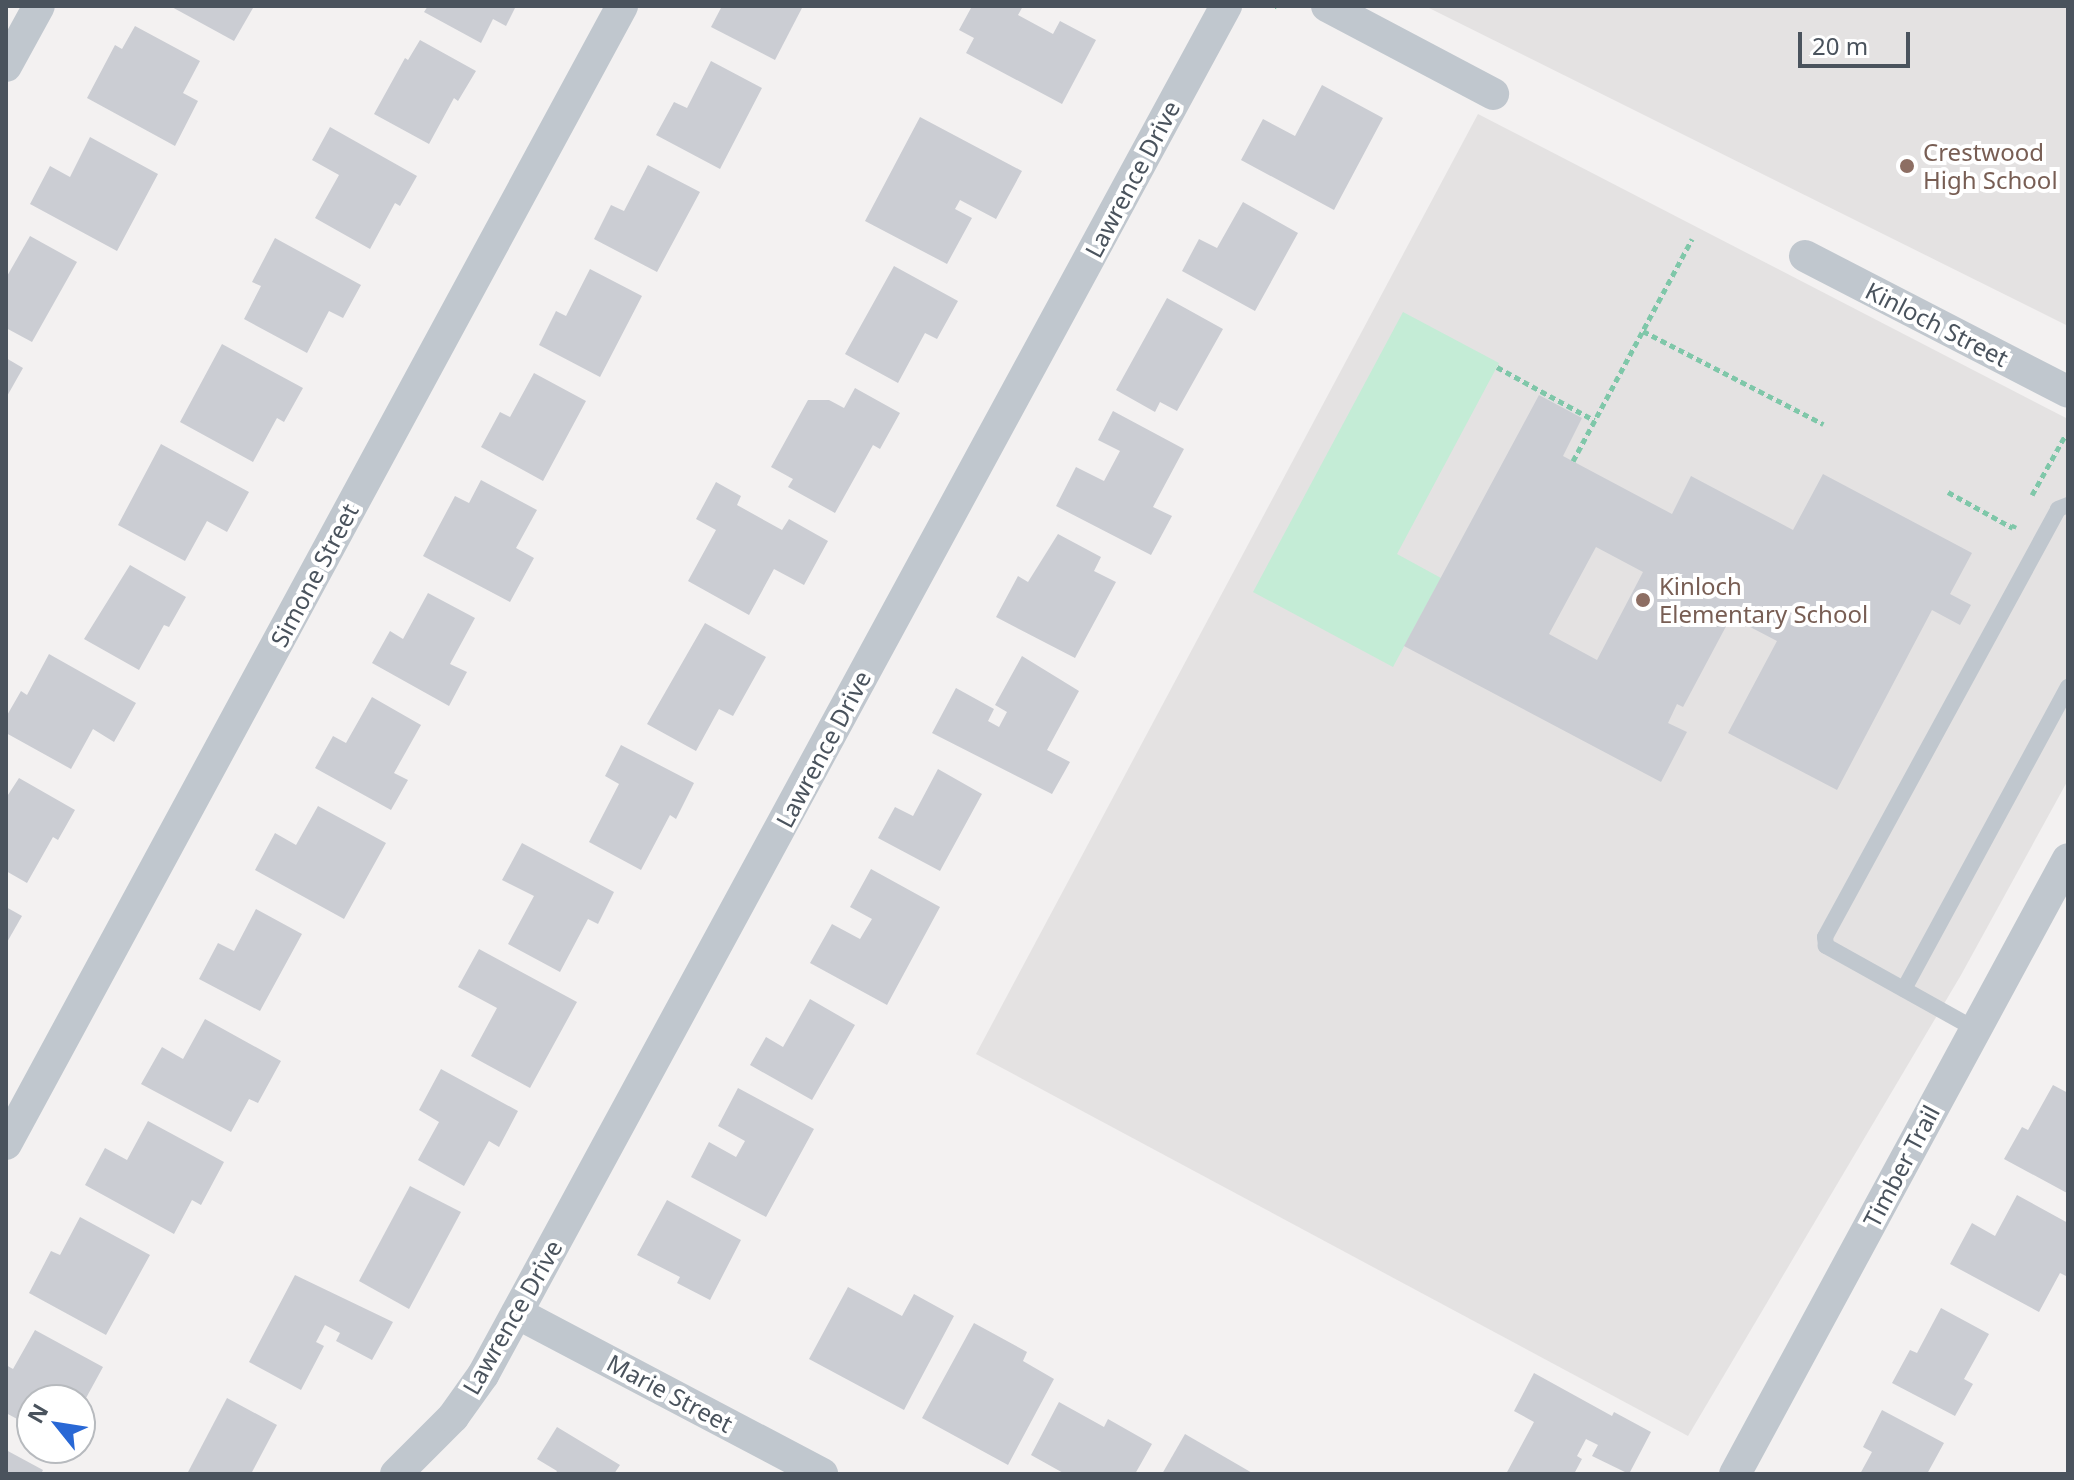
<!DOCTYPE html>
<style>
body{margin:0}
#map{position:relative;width:2074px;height:1480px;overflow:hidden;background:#f3f1f1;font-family:"Noto Sans",sans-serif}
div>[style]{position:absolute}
.education>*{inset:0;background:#e4e2e2}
.green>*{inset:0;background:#c4ecd6}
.building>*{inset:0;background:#cbcdd3}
.path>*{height:5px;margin-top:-2.5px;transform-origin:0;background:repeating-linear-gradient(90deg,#7fc7a9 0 6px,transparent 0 10px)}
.lane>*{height:16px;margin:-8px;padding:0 8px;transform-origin:8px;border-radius:8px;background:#c0c7ce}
.street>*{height:32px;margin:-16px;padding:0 16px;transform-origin:16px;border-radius:16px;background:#c0c7ce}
.dots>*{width:22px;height:22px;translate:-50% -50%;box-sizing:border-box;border:4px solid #fff;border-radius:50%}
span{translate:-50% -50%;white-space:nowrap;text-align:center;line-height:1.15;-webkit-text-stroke:8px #fff;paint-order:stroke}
.education-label{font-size:24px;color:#785e54}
.left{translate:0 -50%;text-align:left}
.street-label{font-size:24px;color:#4a535d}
.frame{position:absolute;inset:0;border:8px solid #4a535d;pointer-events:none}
.north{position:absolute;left:16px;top:1384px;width:80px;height:80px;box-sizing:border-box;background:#fff;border:2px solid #b7babe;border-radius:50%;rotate:300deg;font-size:22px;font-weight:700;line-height:32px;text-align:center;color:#4a535d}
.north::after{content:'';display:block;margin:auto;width:28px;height:36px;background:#2968d5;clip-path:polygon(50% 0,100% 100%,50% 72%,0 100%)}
.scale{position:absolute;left:1798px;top:32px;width:112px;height:36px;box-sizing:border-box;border:4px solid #4a535d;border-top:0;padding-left:10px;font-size:24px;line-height:28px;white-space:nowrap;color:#4a535d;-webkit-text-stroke:6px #fff;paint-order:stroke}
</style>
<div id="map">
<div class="education">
<i style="clip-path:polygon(1425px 6px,2068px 6px,2068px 326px)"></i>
<i style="clip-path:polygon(1478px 114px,2068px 419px,2068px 780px,1961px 975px,1688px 1436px,976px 1054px)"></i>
</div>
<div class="green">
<i style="clip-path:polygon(1403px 312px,1499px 363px,1397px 554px,1441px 578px,1393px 667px,1253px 592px)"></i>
</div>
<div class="building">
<i style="clip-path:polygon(170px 6px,250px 6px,253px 8px,234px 41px)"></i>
<i style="clip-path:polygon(428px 6px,516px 6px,506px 26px,493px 19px,481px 43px,424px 12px)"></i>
<i style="clip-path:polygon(722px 6px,803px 6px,775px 60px,711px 27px)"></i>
<i style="clip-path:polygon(967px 6px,1023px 6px,1018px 15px,1053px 34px,1060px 21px,1096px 40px,1062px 104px,966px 53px,974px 38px,959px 30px,971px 8px)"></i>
<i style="clip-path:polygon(135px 26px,200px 61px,183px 93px,198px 101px,175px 146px,87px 98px,115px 45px,122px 49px)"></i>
<i style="clip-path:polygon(420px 40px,476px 71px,458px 101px,454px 98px,429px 144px,374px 114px,405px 58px,408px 60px)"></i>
<i style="clip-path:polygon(711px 61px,762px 88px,720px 169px,656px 135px,674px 102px,687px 108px)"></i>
<i style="clip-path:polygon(1322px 85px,1383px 118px,1334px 210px,1241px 160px,1263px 119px,1295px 136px)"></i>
<i style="clip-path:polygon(920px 117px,1022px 171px,996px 219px,960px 200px,955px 209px,972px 218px,947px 264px,865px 221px)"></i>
<i style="clip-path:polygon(330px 127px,417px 176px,400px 206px,395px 203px,370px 249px,315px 218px,339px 175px,312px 160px)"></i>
<i style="clip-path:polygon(90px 137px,158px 174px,117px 251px,30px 204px,50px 166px,70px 177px)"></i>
<i style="clip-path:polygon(648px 165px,700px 192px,657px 272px,594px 239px,611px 205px,624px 211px)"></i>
<i style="clip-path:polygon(1243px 202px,1298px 233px,1255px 311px,1182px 271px,1199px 239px,1217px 248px)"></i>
<i style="clip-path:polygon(30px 236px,77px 262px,32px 342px,6px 328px,6px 278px)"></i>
<i style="clip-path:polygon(275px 238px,361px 285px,343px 318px,329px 311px,307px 353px,244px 319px,261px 286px,252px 282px)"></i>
<i style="clip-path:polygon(894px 266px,958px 301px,937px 339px,925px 333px,898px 383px,845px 354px)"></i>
<i style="clip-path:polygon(590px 269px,642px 296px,600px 377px,539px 345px,556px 311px,566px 316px)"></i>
<i style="clip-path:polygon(1167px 298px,1223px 329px,1177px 411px,1160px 402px,1155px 412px,1116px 390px)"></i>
<i style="clip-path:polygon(222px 344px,303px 388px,284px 422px,277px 418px,253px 462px,180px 422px)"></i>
<i style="clip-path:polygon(6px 358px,23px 368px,6px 398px)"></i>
<i style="clip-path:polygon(534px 373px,586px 401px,543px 481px,481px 447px,500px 412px,510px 417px)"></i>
<i style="clip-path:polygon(855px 388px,900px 413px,880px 449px,873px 445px,835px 513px,788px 487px,793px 479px,771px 467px,808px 400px,829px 400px,844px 408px)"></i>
<i style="clip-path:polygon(evenodd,1539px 395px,1582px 418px,1563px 456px,1672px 514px,1691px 476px,1793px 530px,1823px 474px,1972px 553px,1950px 594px,1971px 605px,1960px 625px,1932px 610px,1837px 790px,1728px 733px,1777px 641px,1731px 617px,1683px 707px,1677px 704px,1668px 723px,1687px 732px,1661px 782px,1404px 646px,1539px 395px,1596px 547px,1643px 572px,1597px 660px,1549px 634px,1596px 547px)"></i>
<i style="clip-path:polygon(1113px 411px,1184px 449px,1153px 507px,1172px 516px,1151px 555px,1056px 506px,1076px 467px,1104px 481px,1120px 451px,1098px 440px)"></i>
<i style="clip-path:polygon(161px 444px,249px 492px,227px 532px,207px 521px,185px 561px,118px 525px)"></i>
<i style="clip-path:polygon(481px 480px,537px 510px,516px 548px,534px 558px,510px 602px,423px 556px,455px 496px,469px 503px)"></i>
<i style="clip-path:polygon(716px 482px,741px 496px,737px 505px,782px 530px,789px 519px,828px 541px,804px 585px,774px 569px,749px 615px,688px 581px,716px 530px,696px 519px)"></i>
<i style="clip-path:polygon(1058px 534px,1101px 557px,1094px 571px,1116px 582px,1075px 658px,996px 617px,1018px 576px,1028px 582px)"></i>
<i style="clip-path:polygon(130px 565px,186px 597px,169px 627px,164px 625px,139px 670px,84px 639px)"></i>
<i style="clip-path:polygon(428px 593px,475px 618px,450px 664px,467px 672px,449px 706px,372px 663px,390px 631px,403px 639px)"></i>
<i style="clip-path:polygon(705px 623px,766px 657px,733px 716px,719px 709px,696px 751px,647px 724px)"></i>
<i style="clip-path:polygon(49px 654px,136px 703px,114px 742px,93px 729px,71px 769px,6px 733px,6px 717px,21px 691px,27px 695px)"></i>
<i style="clip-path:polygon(1022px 656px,1079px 691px,1047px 750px,1070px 762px,1052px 794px,932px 733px,956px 688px,994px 709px,988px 721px,999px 727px,1007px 712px,995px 705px)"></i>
<i style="clip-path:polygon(372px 697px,421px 725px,394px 773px,408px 780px,391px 810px,315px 768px,333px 736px,346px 743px)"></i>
<i style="clip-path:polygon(621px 745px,694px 783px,676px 819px,670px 815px,641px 870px,589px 842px,619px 784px,605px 776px)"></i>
<i style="clip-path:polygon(938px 769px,982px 794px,940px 871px,878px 838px,895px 807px,913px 816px)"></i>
<i style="clip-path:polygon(19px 778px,75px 810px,58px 840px,53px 837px,27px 883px,6px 871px,6px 798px)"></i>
<i style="clip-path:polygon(318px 806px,386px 843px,344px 919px,255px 870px,275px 833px,296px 845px)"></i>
<i style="clip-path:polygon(522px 843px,614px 892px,598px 924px,588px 919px,560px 972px,508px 944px,534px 896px,502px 880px)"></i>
<i style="clip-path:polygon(871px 869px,940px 907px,887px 1005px,810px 963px,832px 924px,860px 939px,872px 919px,850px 907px)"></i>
<i style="clip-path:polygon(6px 907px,22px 916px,6px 944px)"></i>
<i style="clip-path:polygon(256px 909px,302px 934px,260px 1011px,199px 979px,218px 943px,234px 951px)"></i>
<i style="clip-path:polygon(479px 949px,577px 1002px,530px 1088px,471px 1056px,497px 1008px,458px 987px)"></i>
<i style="clip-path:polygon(810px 999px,855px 1025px,812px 1100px,750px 1065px,766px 1037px,783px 1047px)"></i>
<i style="clip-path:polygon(205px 1019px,281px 1061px,258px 1103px,249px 1099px,231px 1132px,141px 1084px,162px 1047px,183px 1059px)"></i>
<i style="clip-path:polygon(441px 1069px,518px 1111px,499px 1147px,489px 1141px,464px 1186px,418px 1160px,439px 1122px,419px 1110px)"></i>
<i style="clip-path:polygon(2053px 1085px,2068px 1093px,2067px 1193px,2004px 1159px,2022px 1127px,2028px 1130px)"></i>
<i style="clip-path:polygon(738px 1088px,814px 1129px,766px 1217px,691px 1177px,709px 1142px,736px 1157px,745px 1141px,718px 1126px)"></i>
<i style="clip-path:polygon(148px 1121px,224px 1162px,201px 1205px,192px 1200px,174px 1234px,85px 1185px,105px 1148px,127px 1160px)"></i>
<i style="clip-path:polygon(410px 1186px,461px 1212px,409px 1309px,359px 1281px)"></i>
<i style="clip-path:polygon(2017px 1195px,2068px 1223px,2068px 1277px,2060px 1273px,2039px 1312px,1950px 1264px,1972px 1223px,1995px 1236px)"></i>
<i style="clip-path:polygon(667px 1200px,741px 1240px,710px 1300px,677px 1283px,680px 1277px,637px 1255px)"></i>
<i style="clip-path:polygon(80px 1217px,150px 1255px,106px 1335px,29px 1293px,51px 1251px,60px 1255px)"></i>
<i style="clip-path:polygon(295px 1275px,393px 1322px,372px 1360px,336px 1341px,340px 1333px,325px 1325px,316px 1342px,324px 1346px,301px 1390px,249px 1362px)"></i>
<i style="clip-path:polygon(848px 1287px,902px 1316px,914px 1294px,954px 1316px,904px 1410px,809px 1359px)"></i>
<i style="clip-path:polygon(1941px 1308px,1989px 1334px,1964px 1379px,1973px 1384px,1955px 1416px,1892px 1383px,1910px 1350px,1917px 1353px)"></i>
<i style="clip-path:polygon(974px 1323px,1027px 1352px,1023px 1361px,1054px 1379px,1008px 1465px,922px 1418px)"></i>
<i style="clip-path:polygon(35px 1330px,103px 1367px,80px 1409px,80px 1400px,32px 1400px,32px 1427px,6px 1413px,6px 1365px,13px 1369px)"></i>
<i style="clip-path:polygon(1534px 1373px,1612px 1416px,1614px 1412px,1651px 1432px,1629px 1474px,1592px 1456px,1598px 1445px,1586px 1439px,1577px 1456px,1582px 1459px,1574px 1474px,1506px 1474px,1534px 1422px,1514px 1411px)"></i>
<i style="clip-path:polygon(227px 1398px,277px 1425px,251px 1474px,187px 1474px)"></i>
<i style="clip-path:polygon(1059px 1402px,1104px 1427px,1108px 1419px,1152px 1444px,1135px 1474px,1065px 1474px,1031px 1455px)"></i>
<i style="clip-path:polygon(1882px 1410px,1944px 1443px,1927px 1474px,1860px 1474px,1872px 1452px,1863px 1447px)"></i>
<i style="clip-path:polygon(557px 1427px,620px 1465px,614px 1474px,555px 1474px,557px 1471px,537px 1459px)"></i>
<i style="clip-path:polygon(1185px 1434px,1254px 1474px,1162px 1474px)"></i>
<i style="clip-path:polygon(6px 1450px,43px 1470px,41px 1474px,6px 1474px)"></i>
</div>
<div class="path">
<i style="left:1274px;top:7px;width:1px;rotate:-45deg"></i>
<i style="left:1643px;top:331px;width:203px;rotate:27.3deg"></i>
<i style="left:1497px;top:367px;width:111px;rotate:28.7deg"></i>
<i style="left:1573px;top:461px;width:252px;rotate:-61.8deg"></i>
<i style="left:1948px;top:492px;width:74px;rotate:29deg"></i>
<i style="left:2013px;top:528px;width:4px;rotate:-63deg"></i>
<i style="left:2032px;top:495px;width:68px;rotate:-60.8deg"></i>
</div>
<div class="lane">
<i style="left:1904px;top:989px;width:344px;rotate:-61.5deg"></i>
<i style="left:1975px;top:1029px;width:171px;rotate:-150.9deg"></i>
<i style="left:1826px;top:946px;width:9px;rotate:-96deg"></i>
<i style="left:1825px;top:937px;width:487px;rotate:-61.4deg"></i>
<i style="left:2058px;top:509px;width:11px;rotate:-22deg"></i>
</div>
<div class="street">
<i style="left:1327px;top:6px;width:188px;rotate:27.9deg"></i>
<i style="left:6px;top:66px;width:68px;rotate:-61.2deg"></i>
<i style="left:1805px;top:256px;width:296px;rotate:27.3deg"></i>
<i style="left:6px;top:1144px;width:1294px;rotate:-61.57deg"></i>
<i style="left:517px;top:1313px;width:345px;rotate:27.8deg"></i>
<i style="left:396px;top:1474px;width:81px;rotate:-45deg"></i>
<i style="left:453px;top:1417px;width:52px;rotate:-54.5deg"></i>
<i style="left:483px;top:1375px;width:1558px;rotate:-61.51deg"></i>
<i style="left:1735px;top:1474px;width:699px;rotate:-61.57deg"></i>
</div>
<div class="dots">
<i style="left:1907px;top:166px;background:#8d6e63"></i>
<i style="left:1643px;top:600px;background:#8d6e63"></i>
</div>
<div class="education-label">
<span class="left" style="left:1923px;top:166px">Crestwood<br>High School</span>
<span class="left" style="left:1659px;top:600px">Kinloch<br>Elementary School</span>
</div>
<div class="street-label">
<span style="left:1132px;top:179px;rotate:-62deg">Lawrence Drive</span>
<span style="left:1937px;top:324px;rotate:27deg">Kinloch Street</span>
<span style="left:314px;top:575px;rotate:-62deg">Simone Street</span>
<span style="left:823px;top:749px;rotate:-62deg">Lawrence Drive</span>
<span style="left:1901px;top:1166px;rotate:-62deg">Timber Trail</span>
<span style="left:512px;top:1317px;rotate:-60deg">Lawrence Drive</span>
<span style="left:670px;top:1393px;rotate:28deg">Marie Street</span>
</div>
<div class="frame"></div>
<div class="north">N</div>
<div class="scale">20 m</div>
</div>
